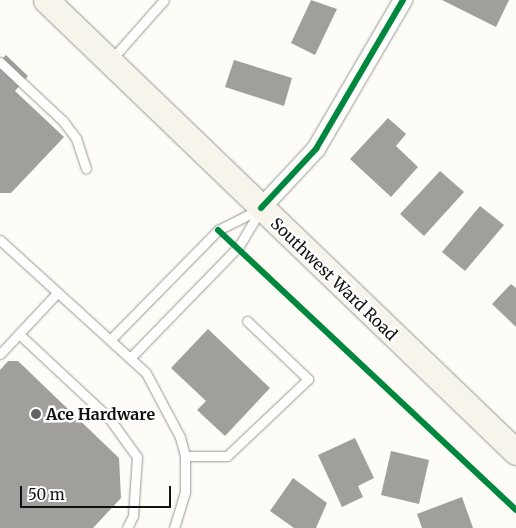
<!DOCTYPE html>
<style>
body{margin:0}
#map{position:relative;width:516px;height:528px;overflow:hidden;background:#fdfcf7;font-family:Merriweather,serif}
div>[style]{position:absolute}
.building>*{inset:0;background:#a19f9c}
.roads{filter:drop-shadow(0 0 1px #979795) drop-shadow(0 0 1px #979795)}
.lane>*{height:9px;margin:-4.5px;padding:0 4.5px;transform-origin:4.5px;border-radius:4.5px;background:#fffffe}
.street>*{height:18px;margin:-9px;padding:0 9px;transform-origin:9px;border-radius:9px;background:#fffffe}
.secondary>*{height:25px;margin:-12.5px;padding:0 12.5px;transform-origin:12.5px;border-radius:12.5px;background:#f6f4eb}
.cycleway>*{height:6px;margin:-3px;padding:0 3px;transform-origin:3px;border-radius:3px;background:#00873e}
.dots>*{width:14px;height:14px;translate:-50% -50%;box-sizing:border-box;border:2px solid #fff;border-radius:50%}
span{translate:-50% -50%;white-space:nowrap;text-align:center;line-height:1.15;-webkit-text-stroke:5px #fff;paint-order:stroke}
.street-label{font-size:16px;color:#111}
.poi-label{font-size:16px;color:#111;font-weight:700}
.left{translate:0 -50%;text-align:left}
.scale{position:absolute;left:20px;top:486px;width:151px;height:22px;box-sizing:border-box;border:2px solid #111;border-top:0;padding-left:6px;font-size:15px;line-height:18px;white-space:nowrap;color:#111;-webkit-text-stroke:4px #fff;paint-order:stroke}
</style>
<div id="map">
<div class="building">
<i style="clip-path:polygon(311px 0,337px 9px,315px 55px,291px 43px)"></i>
<i style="clip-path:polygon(442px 0,509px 0,496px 27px)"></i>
<i style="clip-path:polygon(6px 55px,28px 76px,15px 91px,64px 137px,11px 193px,0 193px,0 61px)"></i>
<i style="clip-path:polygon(234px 60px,292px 78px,284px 106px,225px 87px)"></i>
<i style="clip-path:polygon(388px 118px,406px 134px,396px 146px,418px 167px,391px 197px,350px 159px)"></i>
<i style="clip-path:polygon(440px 171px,464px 192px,424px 236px,400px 214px)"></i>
<i style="clip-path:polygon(480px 206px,504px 225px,465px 271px,442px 252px)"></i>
<i style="clip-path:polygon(511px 284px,516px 288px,516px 327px,492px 304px)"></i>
<i style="clip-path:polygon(208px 329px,270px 388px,225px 436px,197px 410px,206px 401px,171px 368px)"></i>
<i style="clip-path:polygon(8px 361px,18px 361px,119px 458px,121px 498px,93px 528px,0 528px,0 370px)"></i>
<i style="clip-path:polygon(355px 438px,374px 478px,358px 486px,363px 497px,342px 507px,318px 455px)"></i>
<i style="clip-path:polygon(391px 451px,429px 460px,419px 504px,381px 495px)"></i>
<i style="clip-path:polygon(293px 478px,327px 503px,316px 528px,294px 528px,270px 511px)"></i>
<i style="clip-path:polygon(462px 497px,473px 528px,422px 528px,417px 514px)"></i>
</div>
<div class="roads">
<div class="lane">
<i style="left:110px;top:61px;width:81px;rotate:-48.5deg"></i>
<i style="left:0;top:62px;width:86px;rotate:43.1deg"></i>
<i style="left:63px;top:121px;width:21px;rotate:53deg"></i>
<i style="left:76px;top:138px;width:32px;rotate:72deg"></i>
<i style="left:0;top:240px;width:197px;rotate:42.3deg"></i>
<i style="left:146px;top:373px;width:72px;rotate:62deg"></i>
<i style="left:180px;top:437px;width:20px;rotate:75deg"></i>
<i style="left:185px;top:456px;width:36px;rotate:90deg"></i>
<i style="left:185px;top:492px;width:38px;rotate:107deg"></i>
<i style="left:19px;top:334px;width:123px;rotate:43deg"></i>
<i style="left:109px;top:418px;width:48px;rotate:54.3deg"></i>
<i style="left:137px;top:457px;width:59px;rotate:93.9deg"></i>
<i style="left:133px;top:516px;width:13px;rotate:117deg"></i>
<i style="left:111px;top:339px;width:153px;rotate:-45.5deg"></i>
<i style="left:218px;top:230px;width:47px;rotate:-26.6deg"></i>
<i style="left:0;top:354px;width:83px;rotate:-46.9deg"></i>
<i style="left:131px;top:357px;width:155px;rotate:-45.8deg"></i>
<i style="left:239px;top:246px;width:43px;rotate:-59.3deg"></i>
<i style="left:185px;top:456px;width:42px"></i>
<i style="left:227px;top:456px;width:112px;rotate:-43.5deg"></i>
<i style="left:308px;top:379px;width:84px;rotate:-136.4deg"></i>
</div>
<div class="street">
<i style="left:261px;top:208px;width:81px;rotate:-47deg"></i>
<i style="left:316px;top:149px;width:173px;rotate:-59.7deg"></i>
</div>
<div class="secondary">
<i style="left:46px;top:0;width:652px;rotate:43.88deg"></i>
</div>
</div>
<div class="cycleway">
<i style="left:261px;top:208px;width:81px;rotate:-47deg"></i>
<i style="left:316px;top:149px;width:173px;rotate:-59.7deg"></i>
<i style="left:218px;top:230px;width:409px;rotate:43.2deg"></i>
</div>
<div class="dots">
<i style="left:36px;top:414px;background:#646362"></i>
</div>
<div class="street-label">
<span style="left:334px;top:279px;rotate:44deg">Southwest Ward Road</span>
</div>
<div class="poi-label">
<span class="left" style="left:46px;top:414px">Ace Hardware</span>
</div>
<div class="scale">50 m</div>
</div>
